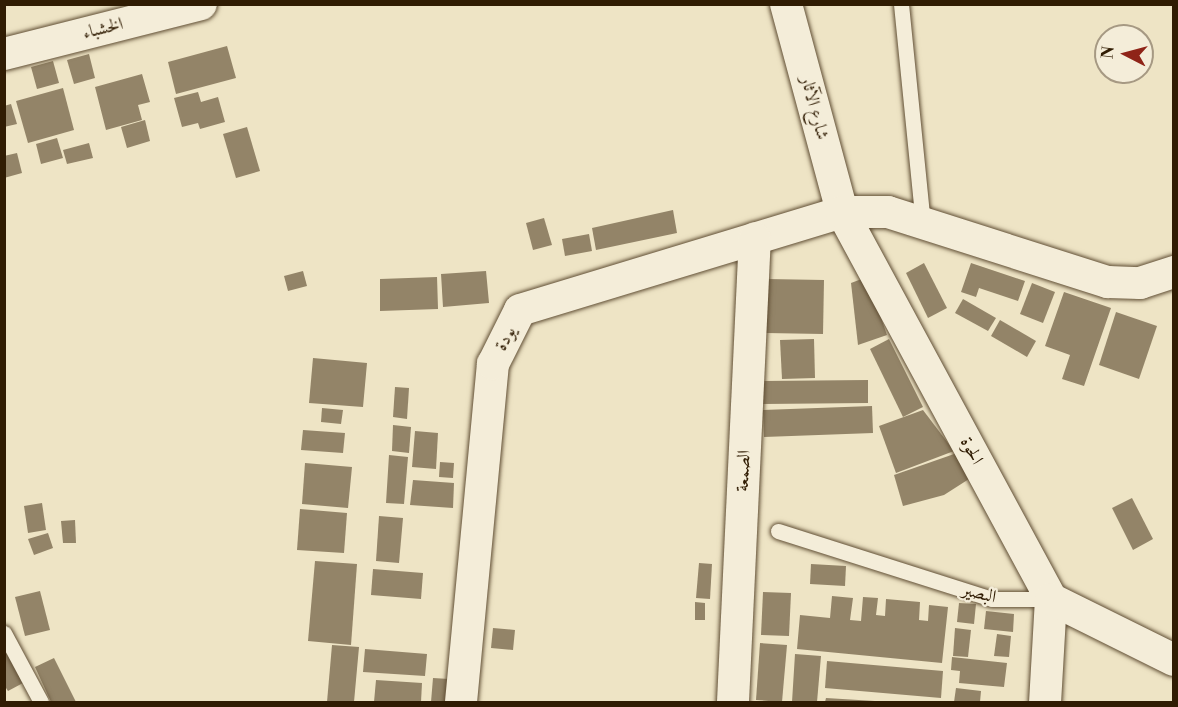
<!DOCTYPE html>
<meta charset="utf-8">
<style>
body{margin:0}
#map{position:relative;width:1178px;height:707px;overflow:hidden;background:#eee4c5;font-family:"Libre Bodoni",Amiri,serif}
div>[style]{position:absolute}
.building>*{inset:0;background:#938468}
.roads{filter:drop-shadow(0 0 2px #604e34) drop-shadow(0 0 2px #604e34)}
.service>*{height:15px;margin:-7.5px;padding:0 7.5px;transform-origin:7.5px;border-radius:7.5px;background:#f4edd9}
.minor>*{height:32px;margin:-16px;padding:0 16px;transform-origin:16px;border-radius:16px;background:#f4edd9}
span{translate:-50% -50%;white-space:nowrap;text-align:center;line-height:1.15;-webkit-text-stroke:4.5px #f4edd9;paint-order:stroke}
.street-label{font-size:18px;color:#301c03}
.frame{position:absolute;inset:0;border:6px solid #301c03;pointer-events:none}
.north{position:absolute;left:1094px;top:24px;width:60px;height:60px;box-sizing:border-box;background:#f4edd9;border:2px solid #a69983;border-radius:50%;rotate:276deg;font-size:16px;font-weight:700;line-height:24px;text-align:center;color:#301c03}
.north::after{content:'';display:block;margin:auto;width:21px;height:27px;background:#8f2418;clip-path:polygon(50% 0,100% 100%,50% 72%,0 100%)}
</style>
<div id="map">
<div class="building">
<i style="clip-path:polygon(227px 46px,236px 78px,176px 94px,168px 62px)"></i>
<i style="clip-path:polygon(89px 54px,95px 78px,74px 84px,67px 60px)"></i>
<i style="clip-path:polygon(53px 61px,59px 83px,37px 89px,31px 67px)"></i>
<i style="clip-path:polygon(142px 74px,150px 102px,138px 105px,142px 120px,106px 130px,95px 87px)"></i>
<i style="clip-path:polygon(63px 88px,74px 130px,28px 143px,16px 101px)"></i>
<i style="clip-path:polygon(198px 92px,201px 102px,218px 97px,225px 122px,200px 129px,198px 123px,182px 127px,174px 98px)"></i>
<i style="clip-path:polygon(11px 104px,17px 124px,4px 127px,4px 106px)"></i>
<i style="clip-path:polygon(145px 120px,150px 141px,127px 148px,121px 127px)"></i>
<i style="clip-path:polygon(247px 127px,260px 171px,236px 178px,223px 134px)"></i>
<i style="clip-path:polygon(57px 138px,63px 158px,41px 164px,36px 144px)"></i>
<i style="clip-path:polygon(89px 143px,93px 158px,67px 164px,63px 150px)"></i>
<i style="clip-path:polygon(17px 153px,22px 173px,4px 178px,4px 156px)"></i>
<i style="clip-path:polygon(673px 210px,677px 233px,596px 250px,592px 228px)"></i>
<i style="clip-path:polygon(544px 218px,552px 245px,533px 250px,526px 223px)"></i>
<i style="clip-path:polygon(589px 234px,592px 251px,565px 256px,562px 239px)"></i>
<i style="clip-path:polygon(924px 263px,947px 308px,928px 318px,906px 273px)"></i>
<i style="clip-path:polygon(971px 263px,1025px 281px,1018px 301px,979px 288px,976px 297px,961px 292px)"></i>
<i style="clip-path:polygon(303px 271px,307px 286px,288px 291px,284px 276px)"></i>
<i style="clip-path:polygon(486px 271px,489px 303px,443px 307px,441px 274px)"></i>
<i style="clip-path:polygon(437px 277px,438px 309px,380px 311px,380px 279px)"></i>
<i style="clip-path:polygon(867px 277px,887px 335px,858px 345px,851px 283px)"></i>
<i style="clip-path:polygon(767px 279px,824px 280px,823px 334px,766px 333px)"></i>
<i style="clip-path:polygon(1032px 283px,1055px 292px,1043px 323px,1020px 314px)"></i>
<i style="clip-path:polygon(1064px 292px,1111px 308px,1084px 386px,1062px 379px,1070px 355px,1045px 346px)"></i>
<i style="clip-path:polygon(963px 299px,996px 318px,988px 331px,955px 313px)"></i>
<i style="clip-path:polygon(1116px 312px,1157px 326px,1139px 379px,1099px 365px)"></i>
<i style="clip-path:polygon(1000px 320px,1036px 341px,1027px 357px,991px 336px)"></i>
<i style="clip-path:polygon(814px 339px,815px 378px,782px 379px,780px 340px)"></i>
<i style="clip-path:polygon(889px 339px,923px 407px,903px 417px,870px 349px)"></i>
<i style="clip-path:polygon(313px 358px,367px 363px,363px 407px,309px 403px)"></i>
<i style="clip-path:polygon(868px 380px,868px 403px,763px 404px,763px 381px)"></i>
<i style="clip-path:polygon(395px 387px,409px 388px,407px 419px,393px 417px)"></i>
<i style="clip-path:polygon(872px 406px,873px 433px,764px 437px,763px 410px)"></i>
<i style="clip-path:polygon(322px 408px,343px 410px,341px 424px,321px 422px)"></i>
<i style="clip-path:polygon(923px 410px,954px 451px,896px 473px,879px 426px)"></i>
<i style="clip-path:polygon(393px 425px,411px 427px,409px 453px,392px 451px)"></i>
<i style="clip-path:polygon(303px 430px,345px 433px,343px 453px,301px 450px)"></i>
<i style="clip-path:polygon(415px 431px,438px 433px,436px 469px,412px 467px)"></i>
<i style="clip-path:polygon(957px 453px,969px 479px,944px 495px,903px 506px,894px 475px)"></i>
<i style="clip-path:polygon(389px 455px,408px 457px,404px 504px,386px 503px)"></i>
<i style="clip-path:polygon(440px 462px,454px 463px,453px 478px,439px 477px)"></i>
<i style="clip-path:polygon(305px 463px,352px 467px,348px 508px,302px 504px)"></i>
<i style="clip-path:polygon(413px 480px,454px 483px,453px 508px,410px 505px)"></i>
<i style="clip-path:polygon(1132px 498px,1153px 539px,1133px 550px,1112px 508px)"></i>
<i style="clip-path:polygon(42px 503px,46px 530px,28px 533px,24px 506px)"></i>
<i style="clip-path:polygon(300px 509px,347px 513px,344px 553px,297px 550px)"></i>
<i style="clip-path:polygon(379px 516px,403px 518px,399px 563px,376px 561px)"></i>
<i style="clip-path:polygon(75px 520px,76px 543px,63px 543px,61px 521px)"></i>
<i style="clip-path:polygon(48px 533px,53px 548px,34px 555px,28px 539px)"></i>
<i style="clip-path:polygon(315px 561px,357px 564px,351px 645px,308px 641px)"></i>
<i style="clip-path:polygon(699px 563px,712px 564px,710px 599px,696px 598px)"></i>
<i style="clip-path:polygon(811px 564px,846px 566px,845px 586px,810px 584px)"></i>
<i style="clip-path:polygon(373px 569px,423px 573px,421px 599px,371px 595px)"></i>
<i style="clip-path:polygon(40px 591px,50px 630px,25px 636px,15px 597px)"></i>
<i style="clip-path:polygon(763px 592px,791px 593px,789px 636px,761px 635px)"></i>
<i style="clip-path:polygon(832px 596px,853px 598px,850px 620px,861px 621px,863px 597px,878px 598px,876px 615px,885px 616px,886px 599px,920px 602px,919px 620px,928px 621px,929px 605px,948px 607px,942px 663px,797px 649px,800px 615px,830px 618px)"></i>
<i style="clip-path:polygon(695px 602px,705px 603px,705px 620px,695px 620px)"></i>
<i style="clip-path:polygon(959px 603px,976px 604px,974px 624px,957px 622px)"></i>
<i style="clip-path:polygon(986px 611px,1014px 614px,1013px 632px,984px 629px)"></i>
<i style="clip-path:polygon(493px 628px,515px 630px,513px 650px,491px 648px)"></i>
<i style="clip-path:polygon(955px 628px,971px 630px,968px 657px,953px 656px)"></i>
<i style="clip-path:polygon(997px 634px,1011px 636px,1009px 657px,994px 656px)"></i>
<i style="clip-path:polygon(760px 643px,787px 645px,782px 702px,756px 700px)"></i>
<i style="clip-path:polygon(332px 645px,359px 647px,354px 702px,327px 702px)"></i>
<i style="clip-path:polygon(4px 647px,23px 683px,8px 691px,4px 685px)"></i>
<i style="clip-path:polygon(365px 649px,427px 654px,425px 676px,363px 672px)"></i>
<i style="clip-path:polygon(795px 654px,821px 656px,817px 702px,792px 702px)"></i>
<i style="clip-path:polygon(952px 657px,1007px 663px,1004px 687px,959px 683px,960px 671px,951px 670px)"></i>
<i style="clip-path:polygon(54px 658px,76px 702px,51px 702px,35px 667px)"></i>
<i style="clip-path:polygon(827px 661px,943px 671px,941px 698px,825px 688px)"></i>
<i style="clip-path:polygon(433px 678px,449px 679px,447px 702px,431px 702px)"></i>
<i style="clip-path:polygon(376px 680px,422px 683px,421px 702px,374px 702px)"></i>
<i style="clip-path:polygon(956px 688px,981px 691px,980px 702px,954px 702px)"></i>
<i style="clip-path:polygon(826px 698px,875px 701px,875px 702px,825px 702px)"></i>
</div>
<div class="roads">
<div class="service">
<i style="left:901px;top:4px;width:220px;rotate:84.3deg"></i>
<i style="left:778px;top:531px;width:225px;rotate:17.6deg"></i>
<i style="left:992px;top:599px;width:59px"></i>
<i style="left:4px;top:633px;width:78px;rotate:61.8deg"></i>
</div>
<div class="minor">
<i style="left:786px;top:4px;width:215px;rotate:74.9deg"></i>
<i style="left:842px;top:212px;width:440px;rotate:61.6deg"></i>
<i style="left:1051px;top:599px;width:103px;rotate:93.3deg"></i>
<i style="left:4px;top:54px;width:203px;rotate:-14.2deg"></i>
<i style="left:1051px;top:599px;width:137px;rotate:26.4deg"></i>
<i style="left:461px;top:702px;width:340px;rotate:-84.6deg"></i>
<i style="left:493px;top:364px;width:60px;rotate:-63.4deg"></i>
<i style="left:520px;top:310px;width:337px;rotate:-16.9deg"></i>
<i style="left:842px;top:212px;width:46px"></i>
<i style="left:888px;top:212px;width:231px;rotate:17.7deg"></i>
<i style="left:1108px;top:282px;width:32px;rotate:2deg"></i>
<i style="left:1140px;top:283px;width:36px;rotate:-18deg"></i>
<i style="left:733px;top:702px;width:464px;rotate:-87.3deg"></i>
</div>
</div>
<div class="street-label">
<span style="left:103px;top:29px;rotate:-14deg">الخشباء</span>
<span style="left:814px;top:108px;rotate:75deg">شارع الآثار</span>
<span style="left:506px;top:339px;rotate:-63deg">يودة</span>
<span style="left:971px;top:451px;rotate:62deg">الحوة</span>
<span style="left:744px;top:471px;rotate:-87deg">الصمعة</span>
<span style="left:979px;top:594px;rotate:14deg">البصير</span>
</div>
<div class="frame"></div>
<div class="north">N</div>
</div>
